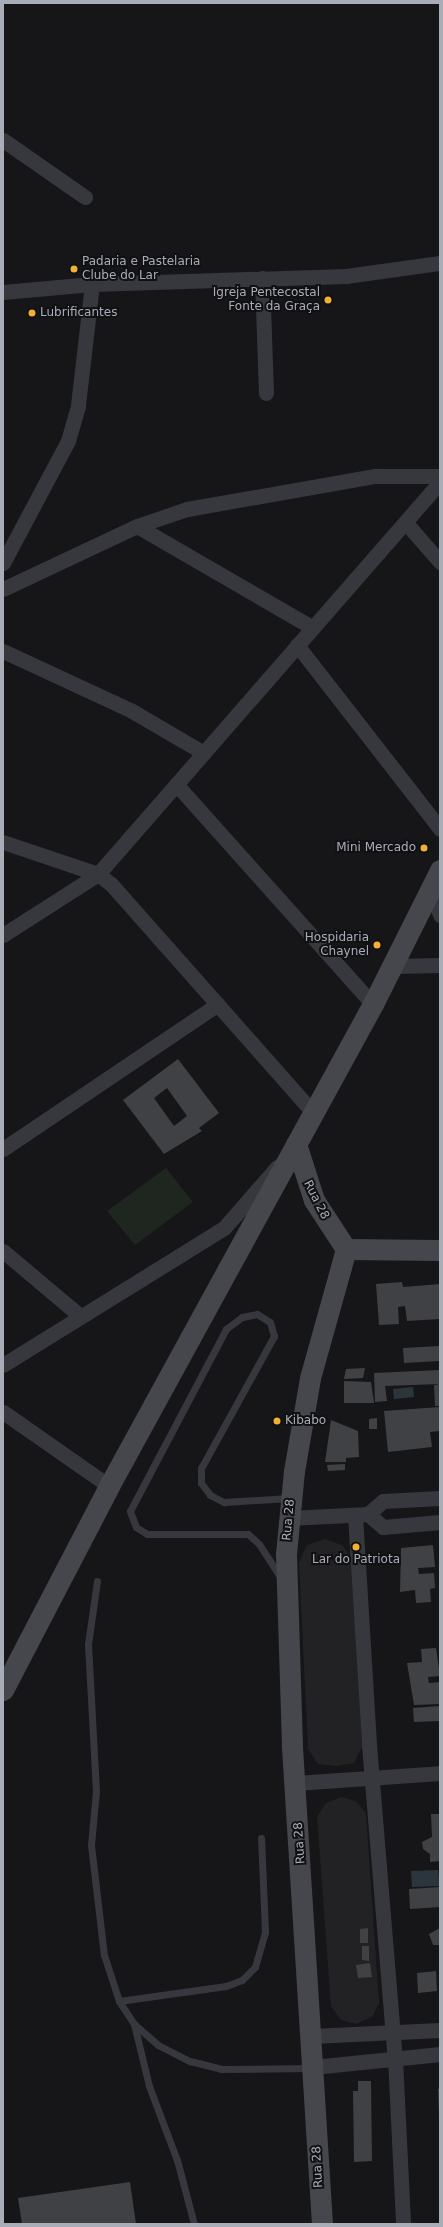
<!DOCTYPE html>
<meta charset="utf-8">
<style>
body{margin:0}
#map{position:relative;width:443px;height:2227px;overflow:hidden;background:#161618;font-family:"DejaVu Sans",sans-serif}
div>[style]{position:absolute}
.built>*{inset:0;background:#222225}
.green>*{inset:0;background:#1e261f}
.water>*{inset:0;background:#2c353c}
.building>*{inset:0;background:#404145}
.lane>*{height:7px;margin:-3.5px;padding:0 3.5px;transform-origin:3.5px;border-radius:3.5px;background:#37383d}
.street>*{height:15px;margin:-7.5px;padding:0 7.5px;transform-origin:7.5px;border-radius:7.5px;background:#37383d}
.secondary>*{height:21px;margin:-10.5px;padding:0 10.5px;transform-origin:10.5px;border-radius:10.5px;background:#45474d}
.dots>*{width:11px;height:11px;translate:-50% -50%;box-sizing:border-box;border:2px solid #111113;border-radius:50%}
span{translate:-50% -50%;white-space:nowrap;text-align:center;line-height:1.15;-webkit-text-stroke:4px #111113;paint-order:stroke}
.poi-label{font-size:12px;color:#a8adb8}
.left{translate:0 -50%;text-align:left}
.right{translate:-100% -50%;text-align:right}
.street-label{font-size:12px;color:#a8adb8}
.frame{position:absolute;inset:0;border:4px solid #a8adb8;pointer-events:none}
</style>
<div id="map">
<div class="built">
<i style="clip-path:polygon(325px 1539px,342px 1545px,353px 1560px,362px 1747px,354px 1763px,336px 1766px,318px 1764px,308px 1749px,299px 1563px,307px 1545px)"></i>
<i style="clip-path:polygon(341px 1797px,356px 1801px,366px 1813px,379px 2003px,372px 2017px,356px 2024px,341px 2020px,331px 2006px,317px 1817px,326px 1803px)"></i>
</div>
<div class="green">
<i style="clip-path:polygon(166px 1168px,193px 1202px,135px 1245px,107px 1211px)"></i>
</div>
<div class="water">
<i style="clip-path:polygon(413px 1387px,414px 1397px,394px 1399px,393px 1389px)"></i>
<i style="clip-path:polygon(438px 1870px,440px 1886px,412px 1887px,411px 1871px)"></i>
</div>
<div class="building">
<i style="clip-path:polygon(evenodd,178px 1059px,219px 1113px,199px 1128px,202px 1131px,164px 1154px,123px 1100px,178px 1059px,167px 1088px,187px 1116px,174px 1126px,154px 1098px,167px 1088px)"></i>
<i style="clip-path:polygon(402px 1282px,403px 1287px,440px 1284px,440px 1319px,407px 1321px,405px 1306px,398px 1307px,399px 1324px,379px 1325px,376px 1284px)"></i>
<i style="clip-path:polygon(440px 1346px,440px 1361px,404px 1363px,403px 1348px)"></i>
<i style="clip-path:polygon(365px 1368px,363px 1378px,344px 1379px,346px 1369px)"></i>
<i style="clip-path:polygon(440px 1370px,440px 1384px,385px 1386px,387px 1401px,375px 1402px,374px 1373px)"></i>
<i style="clip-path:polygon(344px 1381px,371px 1382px,374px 1403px,344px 1403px)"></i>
<i style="clip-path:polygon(440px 1384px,440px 1406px,435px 1406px,434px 1385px)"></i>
<i style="clip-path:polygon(440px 1407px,440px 1431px,430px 1432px,432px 1447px,388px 1452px,384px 1411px)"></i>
<i style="clip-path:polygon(377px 1418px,377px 1429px,369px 1429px,369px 1419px)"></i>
<i style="clip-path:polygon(331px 1420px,358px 1431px,359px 1457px,346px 1458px,346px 1462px,325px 1462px)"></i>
<i style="clip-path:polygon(345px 1464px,345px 1470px,328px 1471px,327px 1465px)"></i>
<i style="clip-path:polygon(433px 1545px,435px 1567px,418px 1568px,419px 1574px,434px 1573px,435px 1588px,430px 1589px,431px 1602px,416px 1603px,415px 1590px,400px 1592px,401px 1548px)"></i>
<i style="clip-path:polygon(436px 1648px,440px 1676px,428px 1677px,429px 1683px,440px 1682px,440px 1704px,414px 1705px,407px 1663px,422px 1662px,421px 1649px)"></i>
<i style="clip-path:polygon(440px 1706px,440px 1721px,414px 1722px,413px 1708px)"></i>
<i style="clip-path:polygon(431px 1814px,440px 1814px,440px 1861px,430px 1862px,430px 1854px,423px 1849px,422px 1842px,432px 1837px)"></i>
<i style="clip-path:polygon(440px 1887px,440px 1907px,410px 1909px,409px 1889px)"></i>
<i style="clip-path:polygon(368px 1928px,368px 1943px,360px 1943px,360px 1929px)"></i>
<i style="clip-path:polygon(440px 1928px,440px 1945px,433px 1945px,429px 1934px)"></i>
<i style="clip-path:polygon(362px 1946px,369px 1946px,369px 1961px,362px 1960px)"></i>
<i style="clip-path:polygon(370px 1963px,372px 1977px,358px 1978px,356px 1965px)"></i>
<i style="clip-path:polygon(436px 1971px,437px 1991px,418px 1993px,417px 1973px)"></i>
<i style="clip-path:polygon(358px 2081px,371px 2081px,372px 2161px,354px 2162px,353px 2091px,358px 2091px)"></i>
<i style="clip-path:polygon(440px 2088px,440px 2116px,439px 2116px,438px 2089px)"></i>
<i style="clip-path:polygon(130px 2182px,136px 2224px,22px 2224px,18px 2198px)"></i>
</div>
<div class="lane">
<i style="left:281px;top:1578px;width:40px;rotate:-122.9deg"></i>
<i style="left:259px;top:1544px;width:15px;rotate:-138deg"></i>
<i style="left:248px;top:1534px;width:101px;rotate:180deg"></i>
<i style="left:147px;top:1534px;width:13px;rotate:-148deg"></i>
<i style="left:136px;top:1527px;width:17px;rotate:-111deg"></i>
<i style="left:130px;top:1511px;width:206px;rotate:-62.2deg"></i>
<i style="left:226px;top:1329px;width:20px;rotate:-37deg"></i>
<i style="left:242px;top:1317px;width:15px;rotate:-11deg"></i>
<i style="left:257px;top:1314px;width:15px;rotate:32deg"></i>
<i style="left:270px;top:1322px;width:15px;rotate:74deg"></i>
<i style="left:274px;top:1336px;width:151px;rotate:118.9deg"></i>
<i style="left:201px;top:1468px;width:15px;rotate:90deg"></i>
<i style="left:201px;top:1483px;width:15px;rotate:53deg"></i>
<i style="left:210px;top:1495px;width:16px;rotate:27deg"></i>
<i style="left:224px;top:1502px;width:65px;rotate:-3.5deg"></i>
<i style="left:97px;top:1581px;width:64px;rotate:98.1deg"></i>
<i style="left:88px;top:1644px;width:147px;rotate:86.9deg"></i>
<i style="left:96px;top:1791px;width:54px;rotate:95.3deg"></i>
<i style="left:91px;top:1845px;width:111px;rotate:83.3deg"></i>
<i style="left:104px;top:1955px;width:48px;rotate:71.9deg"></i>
<i style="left:119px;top:2001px;width:27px;rotate:57deg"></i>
<i style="left:134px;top:2024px;width:32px;rotate:41deg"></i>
<i style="left:158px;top:2045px;width:36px;rotate:27deg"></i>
<i style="left:190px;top:2061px;width:32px;rotate:14deg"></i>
<i style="left:221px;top:2069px;width:89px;rotate:-0.6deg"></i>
<i style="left:119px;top:2001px;width:108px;rotate:-8deg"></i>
<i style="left:226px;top:1986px;width:17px;rotate:-21deg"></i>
<i style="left:242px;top:1980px;width:18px;rotate:-45deg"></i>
<i style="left:255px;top:1967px;width:36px;rotate:-74deg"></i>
<i style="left:265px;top:1932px;width:94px;rotate:-92.4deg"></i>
<i style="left:134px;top:2024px;width:64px;rotate:76.4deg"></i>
<i style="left:149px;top:2086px;width:79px;rotate:69.3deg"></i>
<i style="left:177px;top:2160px;width:66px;rotate:75.1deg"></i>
</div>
<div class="street">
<i style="left:3px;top:140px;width:100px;rotate:34.8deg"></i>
<i style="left:262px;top:278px;width:115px;rotate:88deg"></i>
<i style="left:3px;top:292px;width:89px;rotate:-5.1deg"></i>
<i style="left:92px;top:284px;width:254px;rotate:-1.8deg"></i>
<i style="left:346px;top:276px;width:95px;rotate:-7.9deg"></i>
<i style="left:406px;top:523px;width:52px;rotate:48.9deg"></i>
<i style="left:137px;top:526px;width:201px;rotate:30.1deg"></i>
<i style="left:3px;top:563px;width:138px;rotate:-62deg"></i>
<i style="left:68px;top:441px;width:37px;rotate:-74deg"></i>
<i style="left:78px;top:405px;width:122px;rotate:-83.4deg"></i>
<i style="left:3px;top:589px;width:148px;rotate:-25.2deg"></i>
<i style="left:137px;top:526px;width:53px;rotate:-18.8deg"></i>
<i style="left:187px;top:509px;width:191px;rotate:-10deg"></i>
<i style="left:375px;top:476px;width:65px"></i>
<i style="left:297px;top:645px;width:233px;rotate:52.1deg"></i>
<i style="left:3px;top:651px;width:142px;rotate:24.9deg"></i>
<i style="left:132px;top:711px;width:83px;rotate:30.3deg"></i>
<i style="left:176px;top:784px;width:295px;rotate:48.2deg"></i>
<i style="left:3px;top:842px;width:100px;rotate:18.6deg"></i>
<i style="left:98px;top:874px;width:16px;rotate:38deg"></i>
<i style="left:111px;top:884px;width:305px;rotate:48.5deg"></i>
<i style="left:431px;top:891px;width:26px;rotate:69deg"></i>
<i style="left:3px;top:935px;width:113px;rotate:-32.7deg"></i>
<i style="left:98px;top:874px;width:520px;rotate:-48.9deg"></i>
<i style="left:393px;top:966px;width:47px;rotate:-1.2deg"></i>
<i style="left:3px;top:1149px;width:259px;rotate:-34deg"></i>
<i style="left:3px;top:1251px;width:99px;rotate:40.1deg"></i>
<i style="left:3px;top:1365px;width:260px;rotate:-31.8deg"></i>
<i style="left:224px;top:1228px;width:81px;rotate:-49deg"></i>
<i style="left:3px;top:1412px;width:129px;rotate:34.9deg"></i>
<i style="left:368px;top:1514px;width:20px;rotate:41deg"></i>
<i style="left:383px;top:1527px;width:57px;rotate:-5deg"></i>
<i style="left:355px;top:1515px;width:230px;rotate:86.5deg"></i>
<i style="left:369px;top:1745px;width:314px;rotate:85.3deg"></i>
<i style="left:395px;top:2058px;width:166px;rotate:87.2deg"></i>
<i style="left:289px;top:1518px;width:79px;rotate:-2.9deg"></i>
<i style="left:368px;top:1514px;width:20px;rotate:-41deg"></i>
<i style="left:383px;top:1501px;width:57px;rotate:-3deg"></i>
<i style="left:295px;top:1783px;width:145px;rotate:-3.9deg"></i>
<i style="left:311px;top:2036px;width:129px;rotate:-2.7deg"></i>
<i style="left:313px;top:2067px;width:128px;rotate:-5.8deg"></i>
</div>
<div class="secondary">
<i style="left:296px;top:1144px;width:59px;rotate:72.2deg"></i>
<i style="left:314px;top:1200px;width:59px;rotate:56.9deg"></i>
<i style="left:346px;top:1249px;width:94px;rotate:0.6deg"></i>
<i style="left:3px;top:1690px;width:230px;rotate:-62.5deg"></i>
<i style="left:109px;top:1486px;width:550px;rotate:-61.29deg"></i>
<i style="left:373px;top:1004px;width:150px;rotate:-63.4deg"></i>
<i style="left:322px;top:2224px;width:480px;rotate:-93.6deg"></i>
<i style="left:292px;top:1745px;width:191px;rotate:-91.8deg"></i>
<i style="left:286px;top:1554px;width:83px;rotate:-84.5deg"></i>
<i style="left:294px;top:1471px;width:94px;rotate:-80.2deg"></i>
<i style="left:310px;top:1378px;width:134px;rotate:-74.4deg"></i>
</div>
<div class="dots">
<i style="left:74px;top:269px;background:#f2b134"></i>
<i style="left:328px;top:300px;background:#f2b134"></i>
<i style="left:32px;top:313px;background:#f2b134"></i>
<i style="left:424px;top:848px;background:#f2b134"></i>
<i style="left:377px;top:945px;background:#f2b134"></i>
<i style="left:277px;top:1421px;background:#f2b134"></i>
<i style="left:356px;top:1547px;background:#f2b134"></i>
</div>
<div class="poi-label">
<span class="left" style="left:82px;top:269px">Padaria e Pastelaria<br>Clube do Lar</span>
<span class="right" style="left:320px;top:300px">Igreja Pentecostal<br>Fonte da Graça</span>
<span class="left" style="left:40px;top:313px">Lubrificantes</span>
<span class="right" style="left:416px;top:848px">Mini Mercado</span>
<span class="right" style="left:369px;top:945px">Hospidaria<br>Chaynel</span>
<span class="left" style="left:285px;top:1421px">Kibabo</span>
<span style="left:356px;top:1560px">Lar do Patriota</span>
</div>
<div class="street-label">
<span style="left:316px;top:1200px;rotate:63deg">Rua 28</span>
<span style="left:289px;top:1520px;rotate:-85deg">Rua 28</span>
<span style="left:300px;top:1843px;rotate:-94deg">Rua 28</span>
<span style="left:318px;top:2167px;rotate:-93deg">Rua 28</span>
</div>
<div class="frame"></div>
</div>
